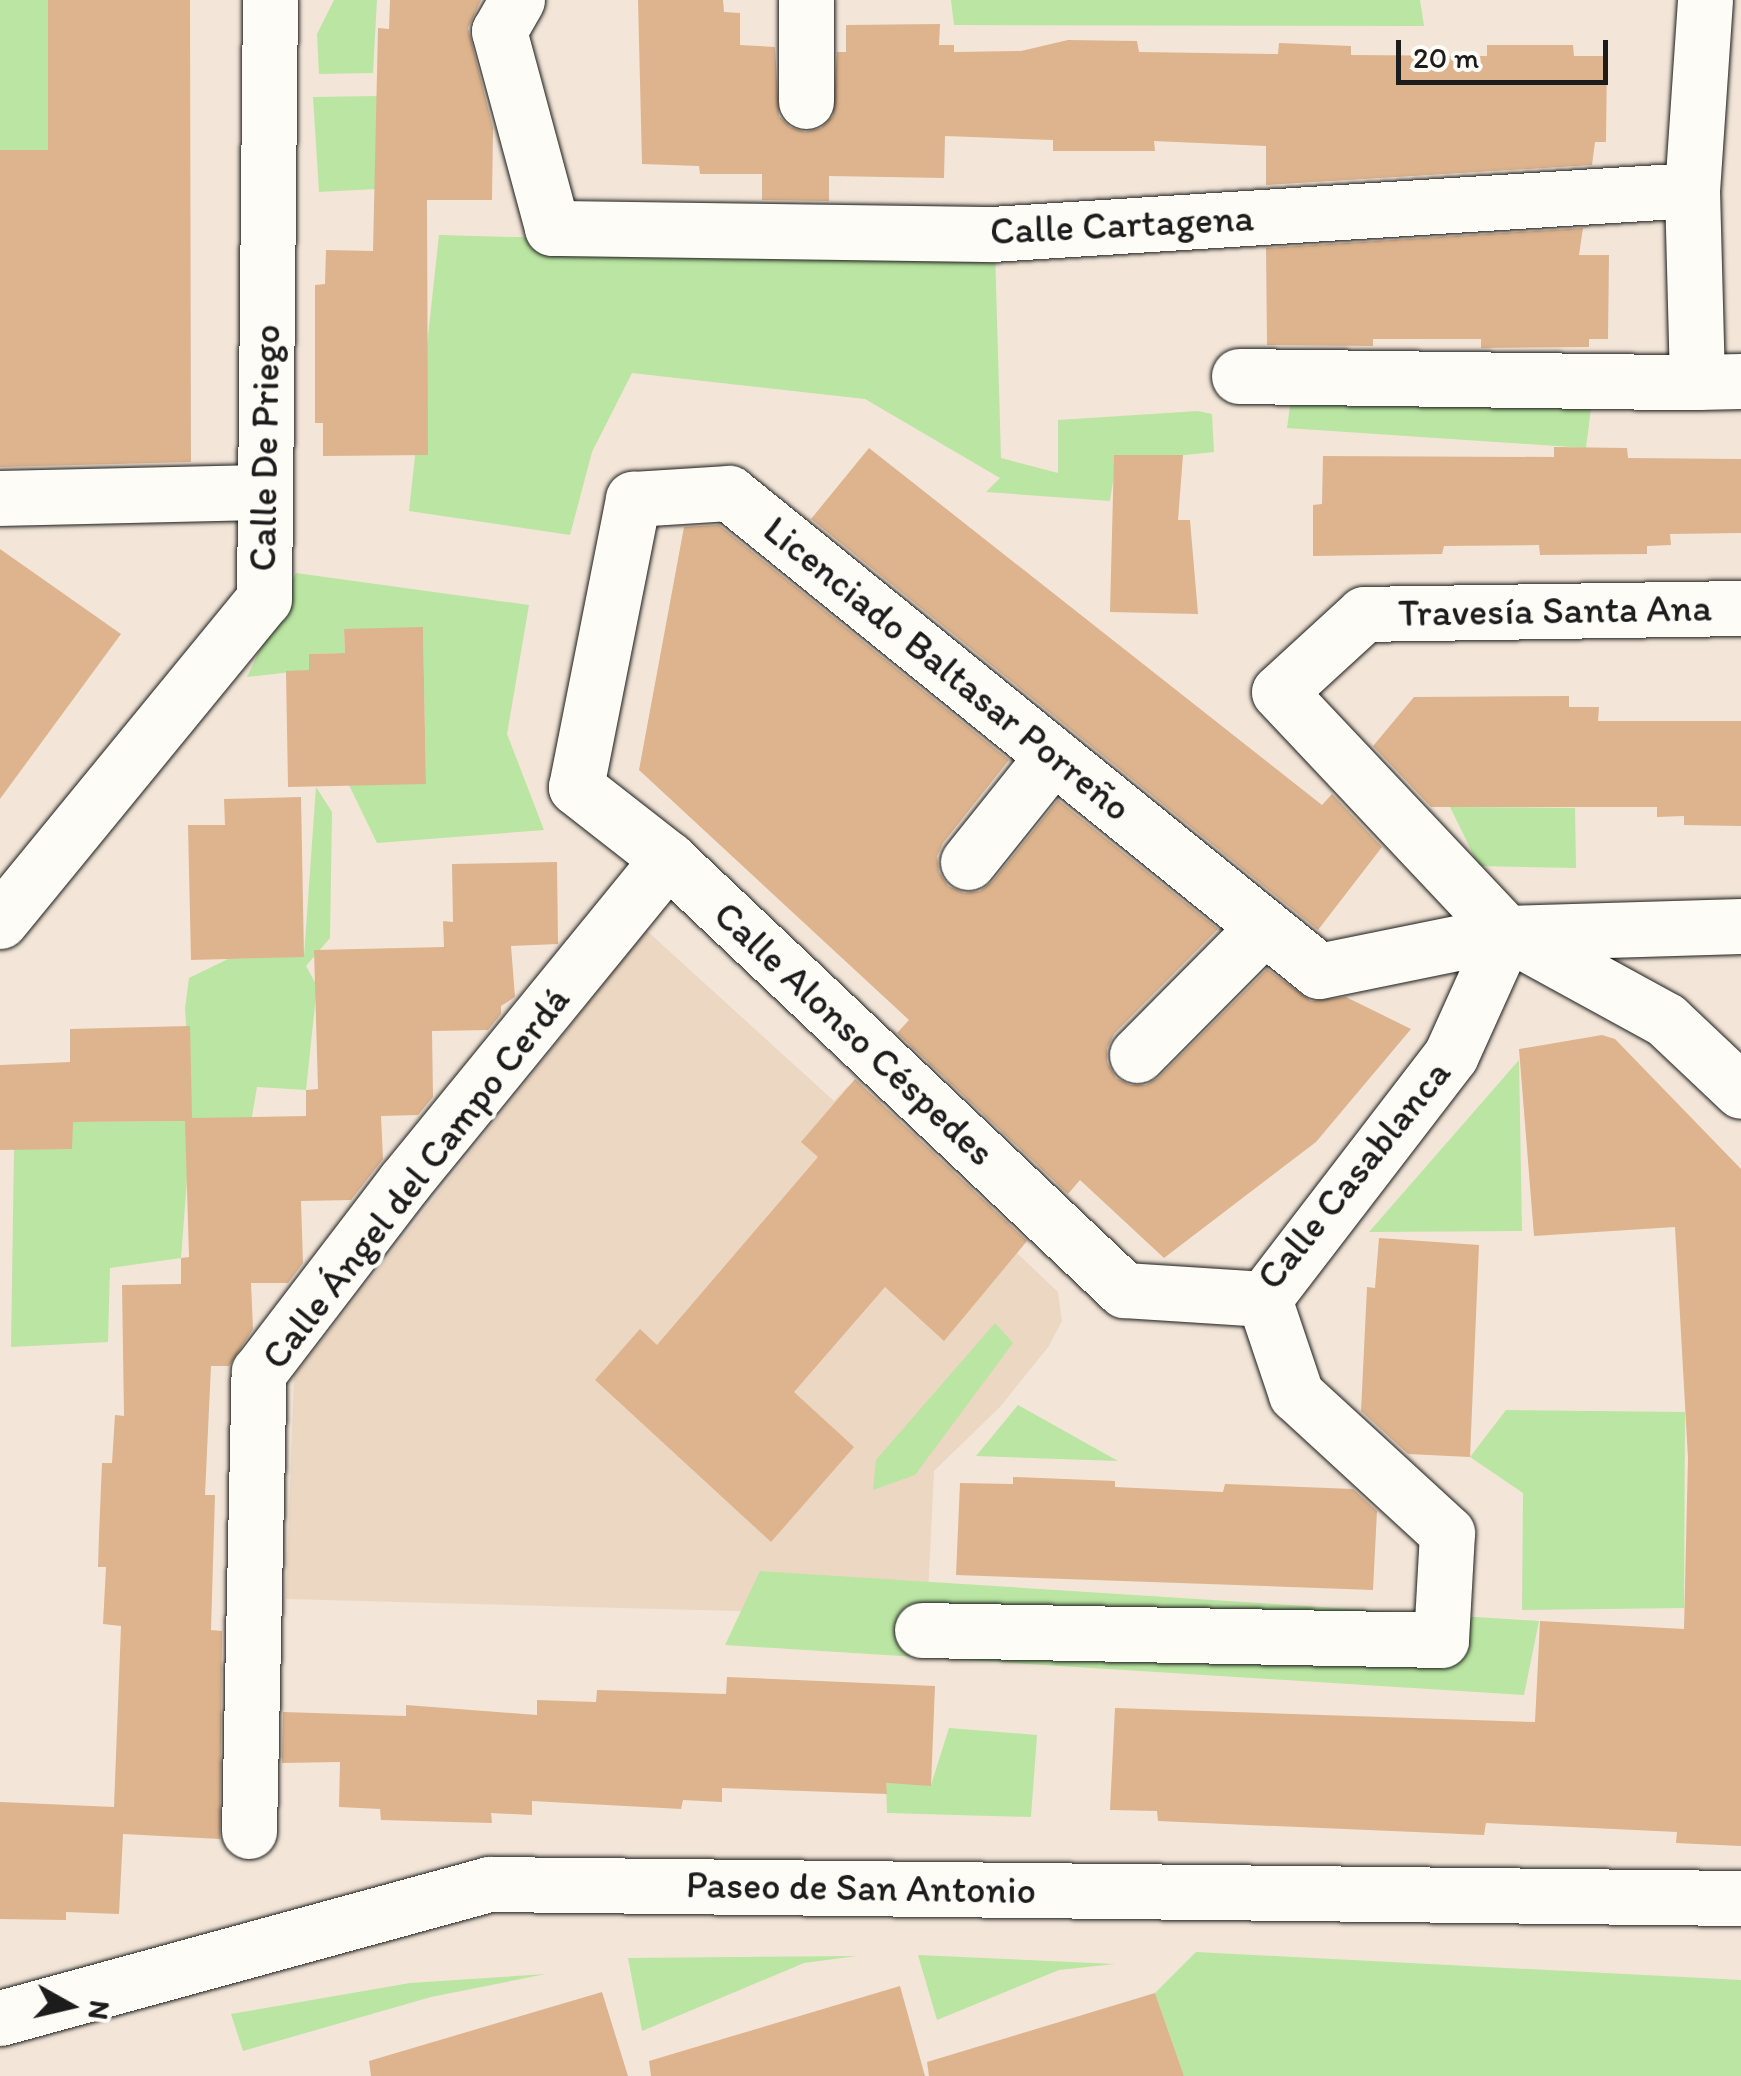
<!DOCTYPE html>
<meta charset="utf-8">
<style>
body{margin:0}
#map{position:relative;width:1741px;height:2076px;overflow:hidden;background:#f3e6d8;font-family:Itim,sans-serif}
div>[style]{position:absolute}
.built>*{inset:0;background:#ecd7c2}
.green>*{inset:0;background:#bae5a2}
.building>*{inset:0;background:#ddb48e}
.roads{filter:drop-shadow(0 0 2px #1c1c1c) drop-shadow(0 0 2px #1c1c1c)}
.minor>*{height:55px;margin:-27.5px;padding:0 27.5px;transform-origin:27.5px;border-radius:27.5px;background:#fdfcf7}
span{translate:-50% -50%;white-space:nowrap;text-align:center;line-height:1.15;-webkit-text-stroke:8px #fdfcf7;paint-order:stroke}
.street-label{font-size:38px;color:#1c1c1c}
.north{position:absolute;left:20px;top:1956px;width:100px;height:100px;-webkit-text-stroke:8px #fdfcf7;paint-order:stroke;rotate:98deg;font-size:28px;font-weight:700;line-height:40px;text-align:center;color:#1c1c1c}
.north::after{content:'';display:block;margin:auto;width:35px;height:45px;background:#1c1c1c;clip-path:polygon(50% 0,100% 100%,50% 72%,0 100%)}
.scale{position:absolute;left:1396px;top:40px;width:212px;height:45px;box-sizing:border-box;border:5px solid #1c1c1c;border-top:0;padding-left:12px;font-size:30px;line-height:35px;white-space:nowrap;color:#1c1c1c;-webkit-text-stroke:8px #fdfcf7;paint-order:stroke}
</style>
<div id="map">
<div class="built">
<i style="clip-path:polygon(646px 930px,834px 1101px,848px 1086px,1023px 1246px,1017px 1253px,1058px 1292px,1062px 1321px,1049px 1346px,1000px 1407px,934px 1471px,927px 1616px,286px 1599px,294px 1376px)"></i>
</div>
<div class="green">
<i style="clip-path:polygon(0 0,48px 0,48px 150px,0 150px)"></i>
<i style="clip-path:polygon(334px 0,377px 0,373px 73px,319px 74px,317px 34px)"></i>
<i style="clip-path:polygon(951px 0,1420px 0,1424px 26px,954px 25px)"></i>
<i style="clip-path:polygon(378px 96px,376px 189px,319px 192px,313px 97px)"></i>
<i style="clip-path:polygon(439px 235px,995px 250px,1001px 458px,1058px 473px,1058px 420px,1198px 411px,1212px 414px,1214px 452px,1116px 462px,1110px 501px,986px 492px,1000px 478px,865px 399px,632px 373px,592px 452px,570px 535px,409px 511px)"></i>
<i style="clip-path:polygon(1292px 392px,1592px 401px,1586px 448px,1287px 428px)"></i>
<i style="clip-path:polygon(296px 573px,529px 605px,507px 734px,544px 830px,377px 843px,349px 785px,426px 783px,423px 628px,344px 630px,345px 653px,309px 654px,309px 670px,247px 677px)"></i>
<i style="clip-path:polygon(316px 787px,332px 812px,330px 938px,306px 966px,317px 986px,306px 1090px,257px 1087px,245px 1157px,187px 1180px,181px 1258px,110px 1268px,108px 1342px,11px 1347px,14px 1149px,73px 1122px,192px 1121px,185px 1008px,189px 978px,228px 959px,304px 956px)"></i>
<i style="clip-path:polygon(1450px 807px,1575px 808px,1576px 868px,1479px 866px)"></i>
<i style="clip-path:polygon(1519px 1060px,1522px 1231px,1369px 1232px)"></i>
<i style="clip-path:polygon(995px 1323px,1013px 1343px,915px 1475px,873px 1490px,876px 1460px)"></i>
<i style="clip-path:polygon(1018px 1405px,1118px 1461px,976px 1456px)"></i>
<i style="clip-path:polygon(1506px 1410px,1685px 1412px,1684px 1608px,1522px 1610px,1523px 1493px,1470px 1457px)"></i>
<i style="clip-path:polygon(760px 1571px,1539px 1621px,1524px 1695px,725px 1645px)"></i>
<i style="clip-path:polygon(949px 1728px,1037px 1735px,1031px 1817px,887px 1813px,886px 1783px,931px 1785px)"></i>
<i style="clip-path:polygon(1196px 1952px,1741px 1980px,1741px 2076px,1184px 2076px,1155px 1993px)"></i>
<i style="clip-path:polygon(918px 1955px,1115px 1964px,1059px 1970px,937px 2020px)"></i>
<i style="clip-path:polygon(857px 1956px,804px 1963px,642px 2031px,628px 1958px)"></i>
<i style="clip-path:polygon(546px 1974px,431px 1997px,243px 2051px,231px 2014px,410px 1983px)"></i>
</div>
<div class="building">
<i style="clip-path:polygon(48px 0,190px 0,191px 462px,0 467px,0 150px,48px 150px)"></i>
<i style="clip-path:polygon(390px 0,481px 0,468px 28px,493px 128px,492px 200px,427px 200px,428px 455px,323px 456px,323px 423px,315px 423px,315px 285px,325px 284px,326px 250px,373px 251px,378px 28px,389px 29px)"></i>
<i style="clip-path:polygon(638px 0,723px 0,724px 12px,740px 13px,740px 45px,775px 47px,779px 116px,790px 127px,805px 132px,821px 128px,833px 116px,837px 52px,846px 52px,846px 25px,940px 24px,939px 45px,954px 45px,954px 52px,1021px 51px,1068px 40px,1137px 41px,1139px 52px,1278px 54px,1279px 43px,1351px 46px,1351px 55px,1487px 56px,1487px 45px,1573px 45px,1574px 56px,1607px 56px,1606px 142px,1595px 142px,1592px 165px,1266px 185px,1266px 146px,1154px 141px,1155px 151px,1053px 151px,1053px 140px,945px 136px,944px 178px,829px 176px,829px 201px,762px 200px,762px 174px,700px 174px,699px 166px,642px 164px)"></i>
<i style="clip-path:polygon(1583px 228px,1579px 255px,1609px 255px,1608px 339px,1589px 339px,1589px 347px,1481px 348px,1481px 339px,1373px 339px,1373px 346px,1267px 345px,1266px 248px)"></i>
<i style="clip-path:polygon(1554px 447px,1627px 448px,1628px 458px,1741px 459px,1741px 533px,1670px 534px,1671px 545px,1647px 546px,1647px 554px,1540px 555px,1539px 545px,1444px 546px,1442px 554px,1313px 556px,1313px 505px,1322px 504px,1323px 456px,1554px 457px)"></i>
<i style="clip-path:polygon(869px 448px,1322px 805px,1332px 794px,1382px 847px,1318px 930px,811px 519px)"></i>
<i style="clip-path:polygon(1114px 455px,1183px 455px,1178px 520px,1190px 520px,1198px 614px,1110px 612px)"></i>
<i style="clip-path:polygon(719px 525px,1009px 760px,943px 843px,937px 856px,939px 872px,948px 886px,964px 893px,980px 891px,992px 882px,1058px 800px,1218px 929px,1114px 1034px,1107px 1048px,1107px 1062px,1116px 1078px,1130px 1085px,1146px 1085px,1158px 1078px,1267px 969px,1311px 1001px,1346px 997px,1411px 1029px,1316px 1142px,1164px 1258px,1080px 1180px,1068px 1194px,897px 1033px,909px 1020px,639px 770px,684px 527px)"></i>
<i style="clip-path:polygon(0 549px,121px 634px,0 799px)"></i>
<i style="clip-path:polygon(423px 627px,426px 784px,288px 787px,286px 671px,309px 670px,309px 654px,345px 653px,344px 629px)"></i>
<i style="clip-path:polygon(1569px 696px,1569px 707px,1599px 707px,1598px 721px,1741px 721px,1741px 826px,1684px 825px,1684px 816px,1657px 817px,1657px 807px,1431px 807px,1373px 746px,1414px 697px)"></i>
<i style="clip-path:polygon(301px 797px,304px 957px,191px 960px,188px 825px,225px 825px,224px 799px)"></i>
<i style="clip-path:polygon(557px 862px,558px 944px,511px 946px,515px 997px,501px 1006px,501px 1014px,488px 1030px,432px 1031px,433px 1097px,418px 1115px,381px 1116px,383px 1159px,351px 1200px,301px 1201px,303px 1263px,288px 1283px,251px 1283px,253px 1329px,229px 1366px,211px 1366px,205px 1495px,215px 1495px,211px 1630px,222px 1631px,220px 1839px,123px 1834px,119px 1914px,66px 1912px,66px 1920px,0 1919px,0 1802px,114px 1807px,121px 1626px,103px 1624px,106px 1567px,98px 1567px,99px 1535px,102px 1463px,112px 1463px,115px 1415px,124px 1416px,122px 1285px,181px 1284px,181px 1258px,189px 1257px,185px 1121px,73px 1122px,72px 1149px,0 1150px,0 1065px,70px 1062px,70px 1029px,190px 1026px,192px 1118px,306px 1116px,306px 1090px,318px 1089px,314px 950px,444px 947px,443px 921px,453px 922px,452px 864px)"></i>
<i style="clip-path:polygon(1602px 1035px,1615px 1039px,1741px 1169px,1741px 1846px,1676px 1843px,1677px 1832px,1486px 1823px,1484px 1835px,1158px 1821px,1157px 1811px,1110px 1810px,1115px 1708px,1535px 1722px,1540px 1621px,1684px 1629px,1688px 1458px,1675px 1227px,1534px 1236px,1519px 1049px)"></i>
<i style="clip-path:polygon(855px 1079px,1027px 1241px,944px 1341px,885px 1287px,794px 1392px,854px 1447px,771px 1542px,595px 1380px,640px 1329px,657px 1345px,818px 1157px,801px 1142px)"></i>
<i style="clip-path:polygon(1379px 1238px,1479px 1245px,1470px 1457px,1408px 1454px,1361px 1411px,1367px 1287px,1375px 1288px)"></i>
<i style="clip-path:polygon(1013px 1477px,1115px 1481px,1115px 1487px,1223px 1492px,1225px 1484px,1353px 1489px,1377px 1511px,1373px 1590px,956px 1575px,960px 1483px,1013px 1484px)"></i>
<i style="clip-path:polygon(727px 1677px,935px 1686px,931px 1786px,886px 1783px,887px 1794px,722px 1788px,722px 1802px,683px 1800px,681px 1809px,532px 1801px,532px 1815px,491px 1813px,492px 1823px,381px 1820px,380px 1809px,339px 1807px,340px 1762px,282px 1763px,283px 1712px,406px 1716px,406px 1705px,537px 1715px,537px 1700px,596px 1702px,597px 1690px,726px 1694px)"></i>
<i style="clip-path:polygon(900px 1986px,925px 2076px,651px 2076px,649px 2061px)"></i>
<i style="clip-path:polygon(602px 1992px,628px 2076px,371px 2076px,369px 2061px)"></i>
<i style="clip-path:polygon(1155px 1993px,1184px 2076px,929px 2076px,927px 2062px)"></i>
</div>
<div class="roads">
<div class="minor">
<i style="left:517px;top:0;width:36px;rotate:120deg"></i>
<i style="left:499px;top:31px;width:204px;rotate:74.9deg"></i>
<i style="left:552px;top:228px;width:440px;rotate:0.8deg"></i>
<i style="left:992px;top:234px;width:701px;rotate:-3.6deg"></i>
<i style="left:806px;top:0;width:101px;rotate:90deg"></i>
<i style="left:1705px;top:0;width:190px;rotate:93.9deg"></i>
<i style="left:1692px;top:190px;width:192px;rotate:88.5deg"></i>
<i style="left:1697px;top:382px;width:44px;rotate:-1.3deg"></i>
<i style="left:1239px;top:376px;width:458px;rotate:0.8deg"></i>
<i style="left:729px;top:493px;width:759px;rotate:39.01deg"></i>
<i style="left:1319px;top:971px;width:191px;rotate:-11.5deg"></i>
<i style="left:1506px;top:933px;width:134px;rotate:114.3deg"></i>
<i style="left:1451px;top:1055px;width:307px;rotate:127.5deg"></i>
<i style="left:1264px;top:1299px;width:140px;rotate:-176.3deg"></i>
<i style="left:1124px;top:1290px;width:627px;rotate:-136.61deg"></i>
<i style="left:668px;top:859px;width:117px;rotate:-142deg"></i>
<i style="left:576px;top:787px;width:294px;rotate:-78.8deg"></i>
<i style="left:633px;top:499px;width:96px;rotate:-3.6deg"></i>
<i style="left:0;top:498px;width:265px;rotate:-1.3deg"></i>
<i style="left:1741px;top:608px;width:377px;rotate:179.1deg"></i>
<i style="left:1364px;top:614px;width:115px;rotate:137.5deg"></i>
<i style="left:1279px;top:692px;width:331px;rotate:46.7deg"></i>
<i style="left:1506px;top:933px;width:235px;rotate:-1.7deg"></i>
<i style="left:968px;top:862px;width:136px;rotate:-51.3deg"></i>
<i style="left:0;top:921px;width:416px;rotate:-50.7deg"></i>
<i style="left:264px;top:599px;width:599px;rotate:-89.43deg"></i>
<i style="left:1509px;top:934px;width:179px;rotate:28.7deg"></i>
<i style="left:1666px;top:1020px;width:103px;rotate:43.4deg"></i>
<i style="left:1137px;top:1055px;width:180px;rotate:-45.2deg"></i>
<i style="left:922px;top:1630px;width:519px;rotate:1.1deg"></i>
<i style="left:1441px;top:1640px;width:107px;rotate:-86.8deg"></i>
<i style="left:1447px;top:1533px;width:205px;rotate:-137.4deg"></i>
<i style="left:1296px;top:1394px;width:100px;rotate:-108.6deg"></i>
<i style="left:249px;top:1831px;width:459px;rotate:-88.8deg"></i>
<i style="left:259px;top:1372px;width:240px;rotate:-52.6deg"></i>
<i style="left:405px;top:1181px;width:416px;rotate:-50.8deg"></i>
<i style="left:0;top:2018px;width:507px;rotate:-15.32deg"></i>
<i style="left:489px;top:1884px;width:1252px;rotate:0.64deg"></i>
</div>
</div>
<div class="street-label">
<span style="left:1122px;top:225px;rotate:-3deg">Calle Cartagena</span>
<span style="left:265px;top:448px;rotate:-89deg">Calle De Priego</span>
<span style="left:1555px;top:611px;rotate:-1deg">Travesía Santa Ana</span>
<span style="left:947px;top:669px;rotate:39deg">Licenciado Baltasar Porreño</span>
<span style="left:854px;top:1034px;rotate:43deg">Calle Alonso Céspedes</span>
<span style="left:1354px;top:1175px;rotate:-51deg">Calle Casablanca</span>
<span style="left:416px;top:1178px;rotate:-52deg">Calle Ángel del Campo Cerdá</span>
<span style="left:861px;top:1888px;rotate:1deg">Paseo de San Antonio</span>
</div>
<div class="north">N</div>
<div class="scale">20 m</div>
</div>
